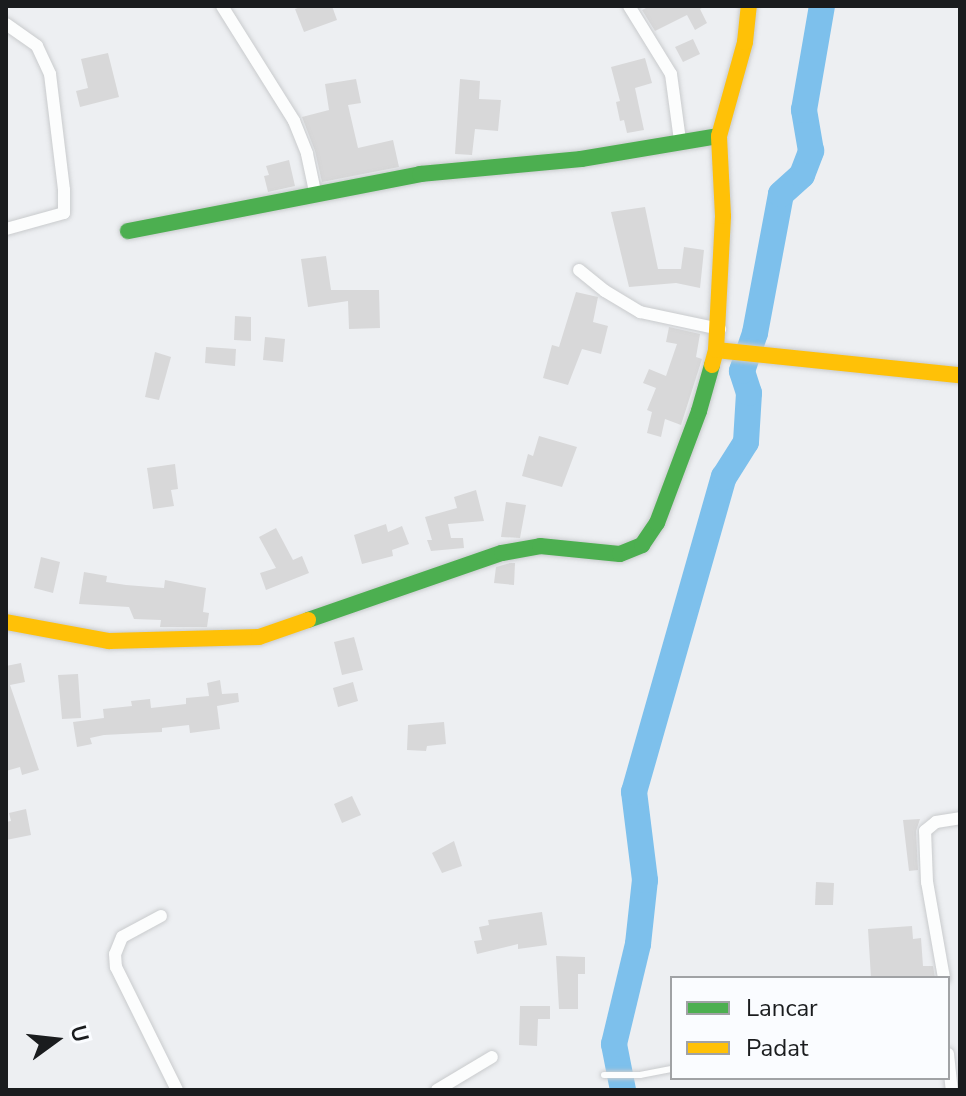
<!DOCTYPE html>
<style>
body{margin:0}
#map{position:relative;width:966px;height:1096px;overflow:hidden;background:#edeff2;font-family:"Nunito Sans",sans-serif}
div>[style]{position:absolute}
.river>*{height:26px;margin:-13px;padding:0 13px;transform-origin:13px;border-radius:13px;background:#7dc0ec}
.building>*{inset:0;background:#d8d8d9}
.roads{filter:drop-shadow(0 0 2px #c9cbcd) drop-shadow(0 0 2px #c9cbcd)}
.lane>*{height:6px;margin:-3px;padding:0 3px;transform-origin:3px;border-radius:3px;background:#fcfdfd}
.street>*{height:12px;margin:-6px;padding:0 6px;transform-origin:6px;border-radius:6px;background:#fcfdfd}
.fast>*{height:16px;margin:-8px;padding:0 8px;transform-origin:8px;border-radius:8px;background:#4caf50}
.slow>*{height:16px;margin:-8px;padding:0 8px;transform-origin:8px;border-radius:8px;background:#ffc107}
span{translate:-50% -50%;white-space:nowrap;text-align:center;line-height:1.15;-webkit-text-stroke:6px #fafcff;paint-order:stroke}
.frame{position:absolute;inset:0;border:8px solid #1a1c1e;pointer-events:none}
.legend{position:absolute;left:670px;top:976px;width:280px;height:104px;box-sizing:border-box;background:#fafcff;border:2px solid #a0a2a5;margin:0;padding:10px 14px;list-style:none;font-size:24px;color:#1a1c1e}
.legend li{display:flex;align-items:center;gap:16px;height:40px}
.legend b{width:40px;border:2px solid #a0a2a5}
.north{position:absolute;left:16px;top:1000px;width:80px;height:80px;-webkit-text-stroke:6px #fafcff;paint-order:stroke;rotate:75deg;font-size:22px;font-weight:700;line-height:32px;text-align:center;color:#1a1c1e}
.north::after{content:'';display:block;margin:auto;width:28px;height:36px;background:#1a1c1e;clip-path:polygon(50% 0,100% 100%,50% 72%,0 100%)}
</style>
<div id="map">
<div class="river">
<i style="left:623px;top:1090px;width:47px;rotate:-101.1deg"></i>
<i style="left:614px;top:1044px;width:103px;rotate:-76.5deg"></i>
<i style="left:638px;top:944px;width:64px;rotate:-83.8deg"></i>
<i style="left:645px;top:880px;width:89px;rotate:-97.1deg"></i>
<i style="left:634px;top:792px;width:328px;rotate:-74.1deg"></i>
<i style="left:724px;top:477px;width:41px;rotate:-57.8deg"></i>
<i style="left:746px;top:442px;width:49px;rotate:-86.5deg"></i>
<i style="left:749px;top:393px;width:23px;rotate:-108deg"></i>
<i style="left:742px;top:371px;width:40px;rotate:-71.1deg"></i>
<i style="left:755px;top:333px;width:141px;rotate:-79.4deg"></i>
<i style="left:781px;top:194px;width:28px;rotate:-42deg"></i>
<i style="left:802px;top:175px;width:26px;rotate:-69deg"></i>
<i style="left:811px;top:151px;width:42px;rotate:-99.7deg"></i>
<i style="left:804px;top:110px;width:106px;rotate:-80.2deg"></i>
</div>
<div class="building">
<i style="clip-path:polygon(303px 6px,332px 6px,337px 20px,304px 32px,295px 9px)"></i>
<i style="clip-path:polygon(650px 6px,705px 6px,700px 9px,707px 23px,695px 30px,687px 15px,655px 31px,642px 10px)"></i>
<i style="clip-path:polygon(693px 39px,700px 54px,683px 62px,675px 47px)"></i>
<i style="clip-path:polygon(108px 53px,119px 97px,80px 107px,76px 91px,88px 88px,81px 59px)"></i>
<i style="clip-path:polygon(645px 58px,652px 83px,635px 88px,644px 130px,627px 133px,624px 120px,620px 121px,616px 102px,620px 101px,611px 67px)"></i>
<i style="clip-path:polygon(356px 79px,361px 103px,348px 105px,358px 148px,393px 140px,399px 167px,322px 182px,315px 151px,302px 117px,329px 110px,325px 84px)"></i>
<i style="clip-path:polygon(460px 79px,480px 81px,479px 99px,501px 100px,498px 131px,475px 129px,472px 155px,455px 154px)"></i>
<i style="clip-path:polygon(289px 160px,295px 186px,268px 192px,264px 176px,269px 175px,266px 166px)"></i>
<i style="clip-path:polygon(645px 207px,658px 269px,681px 269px,684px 247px,704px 250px,700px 288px,676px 283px,629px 287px,611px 212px)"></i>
<i style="clip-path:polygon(326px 256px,331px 290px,379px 290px,380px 328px,349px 329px,348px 301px,308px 307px,301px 259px)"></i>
<i style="clip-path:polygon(576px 292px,598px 297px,593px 322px,608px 326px,601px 354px,582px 349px,568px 385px,543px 378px,552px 345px,559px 347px)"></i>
<i style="clip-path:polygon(235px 316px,251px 317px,251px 341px,234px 340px)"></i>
<i style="clip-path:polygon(669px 327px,700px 334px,696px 357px,702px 359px,681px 425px,665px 419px,661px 437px,647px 433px,652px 412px,647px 410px,656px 388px,643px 383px,649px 369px,666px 376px,677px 344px,666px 342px)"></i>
<i style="clip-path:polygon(265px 337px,285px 339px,283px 362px,263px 360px)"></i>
<i style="clip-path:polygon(206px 347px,236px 349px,235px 366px,205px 363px)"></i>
<i style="clip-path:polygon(155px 352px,171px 357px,159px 400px,145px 397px)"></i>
<i style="clip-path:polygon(539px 436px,577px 447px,562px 487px,522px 476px,528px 454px,533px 456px)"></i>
<i style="clip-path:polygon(175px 464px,178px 489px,171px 490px,174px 506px,153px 509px,147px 468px)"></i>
<i style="clip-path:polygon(476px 490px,484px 521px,448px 524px,451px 538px,463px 538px,464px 548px,431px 551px,427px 540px,432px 540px,425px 517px,457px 508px,454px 497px)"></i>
<i style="clip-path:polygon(506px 502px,526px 505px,520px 538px,501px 537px)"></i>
<i style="clip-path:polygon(386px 524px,388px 532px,402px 526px,409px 544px,392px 550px,393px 556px,362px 564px,354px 535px)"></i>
<i style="clip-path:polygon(276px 528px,293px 560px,302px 556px,309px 573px,266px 590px,260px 573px,276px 568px,259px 537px)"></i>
<i style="clip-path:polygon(41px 557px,60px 562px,53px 593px,34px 588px)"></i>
<i style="clip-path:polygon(510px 563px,515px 563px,514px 585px,494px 583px,496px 567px)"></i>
<i style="clip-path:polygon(84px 572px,107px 576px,106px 582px,126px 585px,164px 588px,165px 580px,206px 588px,203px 612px,209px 613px,207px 627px,160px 627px,161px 620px,134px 619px,129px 607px,79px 604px)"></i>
<i style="clip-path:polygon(354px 637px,363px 670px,342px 675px,334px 642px)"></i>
<i style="clip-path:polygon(21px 663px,25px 682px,10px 685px,39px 770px,22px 775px,20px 767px,6px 771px,6px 666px)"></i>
<i style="clip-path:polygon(78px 674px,81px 718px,62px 719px,58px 675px)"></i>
<i style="clip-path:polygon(220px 680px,222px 694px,238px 693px,239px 702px,217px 706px,220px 729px,190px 733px,189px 725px,162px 728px,162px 732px,104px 735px,90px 738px,92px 744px,77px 747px,73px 722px,104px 718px,103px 709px,132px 706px,131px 701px,150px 699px,151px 708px,186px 704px,186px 698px,209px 696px,207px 683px)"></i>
<i style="clip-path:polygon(353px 682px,358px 701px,338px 707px,333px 688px)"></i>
<i style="clip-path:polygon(444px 722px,446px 744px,427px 746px,426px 751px,407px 750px,408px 725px)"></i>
<i style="clip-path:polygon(352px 796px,361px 815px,342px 823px,334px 804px)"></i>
<i style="clip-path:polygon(26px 809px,31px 835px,6px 840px,6px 822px,11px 821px,9px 813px)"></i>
<i style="clip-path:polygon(920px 819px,916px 831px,918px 870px,909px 871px,903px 820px)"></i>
<i style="clip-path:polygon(454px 841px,462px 866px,442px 873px,432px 853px)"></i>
<i style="clip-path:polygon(816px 882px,834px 883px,833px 905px,815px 905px)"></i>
<i style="clip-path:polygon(542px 912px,547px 945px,518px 949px,518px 944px,477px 954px,474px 941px,482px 940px,479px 927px,489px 925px,488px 920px)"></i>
<i style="clip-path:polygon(912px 926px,913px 939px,921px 938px,923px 966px,933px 966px,935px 978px,871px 978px,868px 929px)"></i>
<i style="clip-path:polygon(556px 956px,585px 957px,585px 974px,578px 974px,578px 1009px,559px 1009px)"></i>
<i style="clip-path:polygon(520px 1006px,550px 1006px,550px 1019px,538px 1019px,537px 1046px,519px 1045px)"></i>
</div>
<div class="roads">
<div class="lane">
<i style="left:604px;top:1075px;width:36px"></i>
<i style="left:640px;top:1075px;width:33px;rotate:-11deg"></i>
</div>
<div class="street">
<i style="left:222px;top:6px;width:136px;rotate:57.9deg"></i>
<i style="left:294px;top:121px;width:35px;rotate:68deg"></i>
<i style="left:307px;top:154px;width:40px;rotate:78deg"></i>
<i style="left:629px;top:6px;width:80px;rotate:58.3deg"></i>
<i style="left:671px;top:74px;width:68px;rotate:82.3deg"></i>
<i style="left:6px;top:24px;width:38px;rotate:35deg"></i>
<i style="left:37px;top:46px;width:31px;rotate:65deg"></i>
<i style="left:50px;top:74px;width:117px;rotate:83.1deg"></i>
<i style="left:64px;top:190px;width:23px;rotate:90deg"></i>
<i style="left:64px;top:213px;width:60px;rotate:164.6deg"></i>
<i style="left:579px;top:270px;width:33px;rotate:39deg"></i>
<i style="left:605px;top:291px;width:41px;rotate:31deg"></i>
<i style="left:640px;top:312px;width:82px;rotate:12deg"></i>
<i style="left:161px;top:916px;width:44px;rotate:151.7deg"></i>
<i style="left:122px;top:937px;width:18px;rotate:112deg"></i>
<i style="left:115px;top:954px;width:13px;rotate:86deg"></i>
<i style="left:116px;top:967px;width:137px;rotate:63.6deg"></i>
<i style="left:944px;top:978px;width:97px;rotate:-100deg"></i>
<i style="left:927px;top:882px;width:51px;rotate:-92.2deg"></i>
<i style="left:925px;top:831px;width:14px;rotate:-39deg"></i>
<i style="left:936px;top:822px;width:24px;rotate:-9deg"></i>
<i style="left:948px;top:1054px;width:36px;rotate:84deg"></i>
<i style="left:437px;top:1090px;width:64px;rotate:-31deg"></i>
</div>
<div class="fast">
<i style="left:128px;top:231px;width:298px;rotate:-11deg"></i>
<i style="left:420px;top:174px;width:162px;rotate:-5.3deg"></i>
<i style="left:581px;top:159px;width:140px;rotate:-9.5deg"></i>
<i style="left:308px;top:620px;width:205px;rotate:-19.1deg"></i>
<i style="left:502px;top:553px;width:39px;rotate:-10deg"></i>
<i style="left:540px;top:546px;width:80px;rotate:5.7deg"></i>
<i style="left:620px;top:554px;width:24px;rotate:-22deg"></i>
<i style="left:642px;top:545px;width:27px;rotate:-56deg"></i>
<i style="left:657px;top:523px;width:120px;rotate:-69.4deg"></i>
<i style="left:699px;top:411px;width:48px;rotate:-74.2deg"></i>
</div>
<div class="slow">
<i style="left:716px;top:350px;width:245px;rotate:5.9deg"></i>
<i style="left:712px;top:365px;width:16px;rotate:-75deg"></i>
<i style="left:716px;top:350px;width:134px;rotate:-87deg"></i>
<i style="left:723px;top:216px;width:80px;rotate:-92.9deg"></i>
<i style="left:719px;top:136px;width:98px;rotate:-74.5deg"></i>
<i style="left:745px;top:42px;width:36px;rotate:-84deg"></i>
<i style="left:6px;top:622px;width:105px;rotate:10.5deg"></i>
<i style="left:109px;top:641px;width:150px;rotate:-1.5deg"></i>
<i style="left:259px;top:637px;width:52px;rotate:-19.1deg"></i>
</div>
</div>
<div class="frame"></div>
<ul class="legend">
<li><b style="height:10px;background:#4caf50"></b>Lancar</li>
<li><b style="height:10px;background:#ffc107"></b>Padat</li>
</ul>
<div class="north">U</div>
</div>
